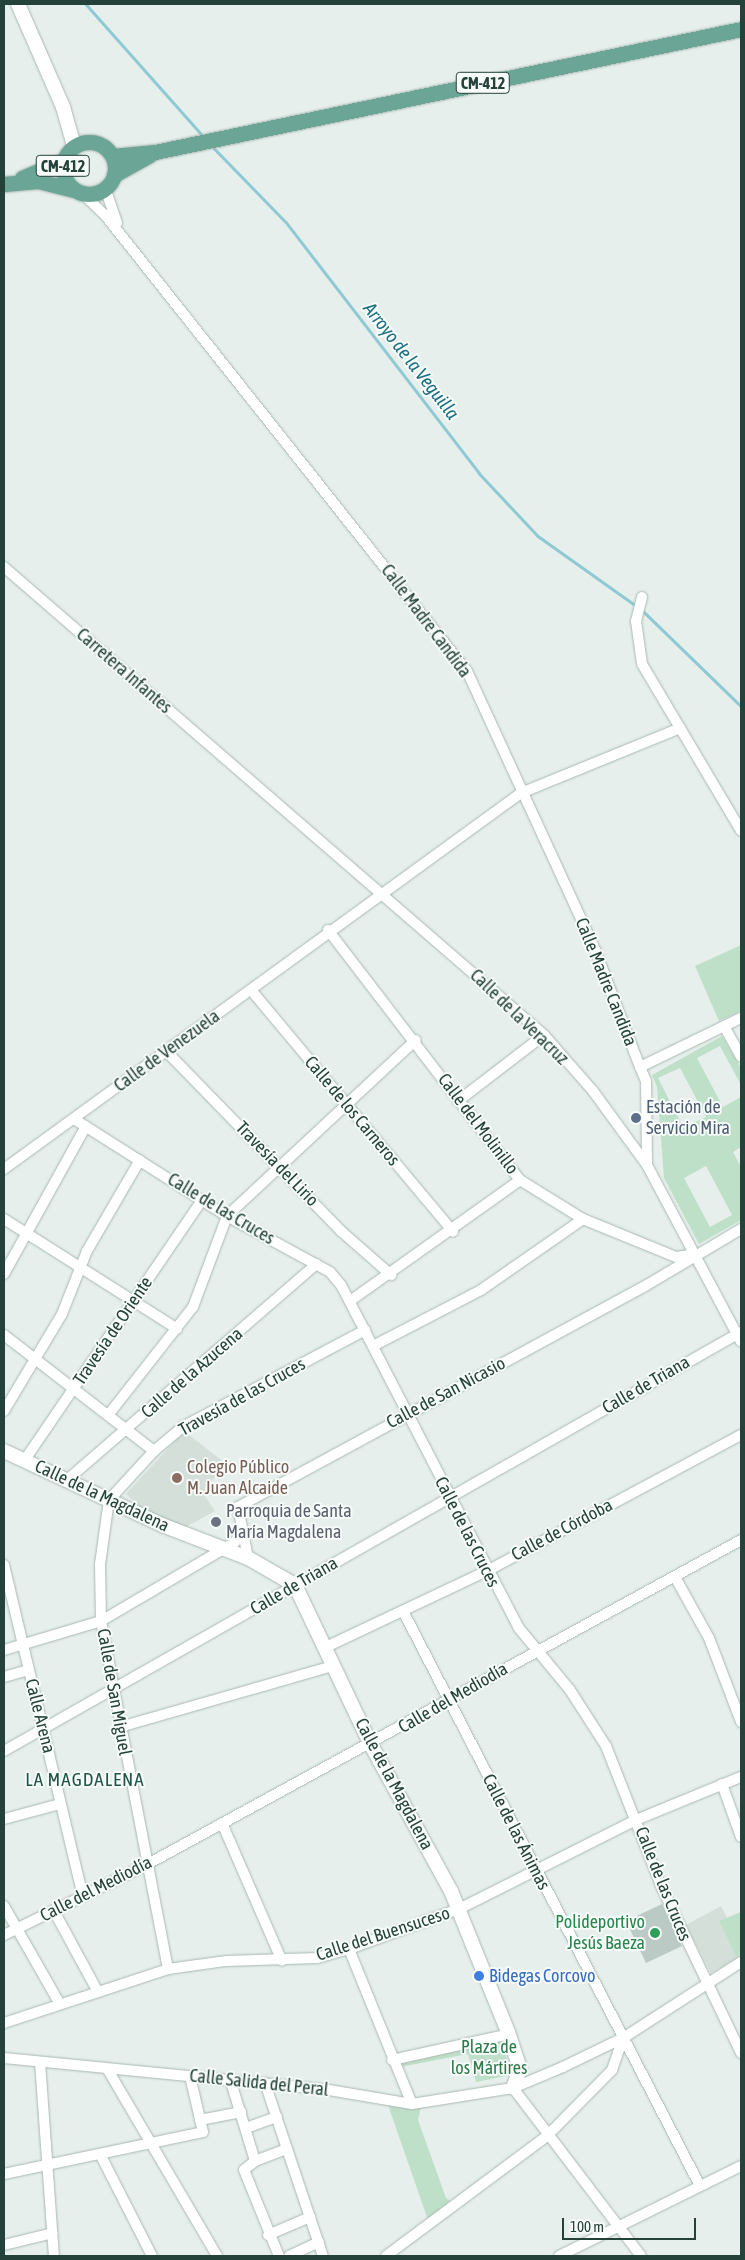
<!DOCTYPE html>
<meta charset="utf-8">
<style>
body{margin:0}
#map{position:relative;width:745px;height:2260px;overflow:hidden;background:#e6efeb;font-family:"Asap Condensed",sans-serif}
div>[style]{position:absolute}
.built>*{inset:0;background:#d4dfda}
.green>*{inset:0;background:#bfe0c8}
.stream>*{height:2.5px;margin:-1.25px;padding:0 1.25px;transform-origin:1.25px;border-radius:1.25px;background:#8ec9d4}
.building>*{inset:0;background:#bbcac4}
.roads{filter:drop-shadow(0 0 1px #a8b8b2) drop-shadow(0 0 1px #a8b8b2)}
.street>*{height:10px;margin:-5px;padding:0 5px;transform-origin:5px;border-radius:5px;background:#fff}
.secondary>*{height:14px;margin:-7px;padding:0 7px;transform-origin:7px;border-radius:7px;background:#fff}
.primary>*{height:15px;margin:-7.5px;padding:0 7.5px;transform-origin:7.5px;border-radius:7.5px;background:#6aa596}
.primary>.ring{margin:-7.5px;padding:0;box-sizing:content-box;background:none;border:15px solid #6aa596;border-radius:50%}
.dots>*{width:14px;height:14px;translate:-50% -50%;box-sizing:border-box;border:2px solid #f7fbf9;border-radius:50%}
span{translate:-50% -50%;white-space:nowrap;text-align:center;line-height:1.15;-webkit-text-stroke:4px #f7fbf9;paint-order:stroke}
.shield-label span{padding:1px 4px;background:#f7fbf9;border:1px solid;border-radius:4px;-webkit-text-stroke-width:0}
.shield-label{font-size:16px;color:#24423a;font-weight:700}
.street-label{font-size:18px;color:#24423a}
.service-label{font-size:18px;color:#4e5e75}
.left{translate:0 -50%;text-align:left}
.education-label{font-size:18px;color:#785e54}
.worship-label{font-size:18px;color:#5b616d}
.leisure-label{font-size:18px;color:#27864d}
.right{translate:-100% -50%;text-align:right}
.shop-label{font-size:18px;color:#366cbe}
.park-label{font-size:18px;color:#2d7a4b}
.water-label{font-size:19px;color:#1c6f80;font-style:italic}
.neighbourhood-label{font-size:19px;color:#1f5548;letter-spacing:1px}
.frame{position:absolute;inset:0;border:5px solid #24423a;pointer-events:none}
.scale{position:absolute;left:562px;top:2218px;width:134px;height:22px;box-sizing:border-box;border:2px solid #24423a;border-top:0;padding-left:6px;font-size:15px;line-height:18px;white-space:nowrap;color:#24423a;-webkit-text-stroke:4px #f7fbf9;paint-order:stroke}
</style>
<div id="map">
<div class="built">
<i style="clip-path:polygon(184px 1431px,225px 1463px,203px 1493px,215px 1511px,182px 1529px,142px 1509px,126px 1494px)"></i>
<i style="clip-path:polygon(721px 1906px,727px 1918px,741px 1912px,741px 1956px,711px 1973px,686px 1925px)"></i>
</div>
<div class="green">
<i style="clip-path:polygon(741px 945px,741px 1011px,719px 1021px,695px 966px)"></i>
<i style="clip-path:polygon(evenodd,722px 1036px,741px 1068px,741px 1085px,720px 1046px,697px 1058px,723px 1107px,741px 1097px,741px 1147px,733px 1152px,741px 1167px,741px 1220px,699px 1244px,664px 1178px,657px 1087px,652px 1075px,722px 1036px,680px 1068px,706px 1117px,683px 1127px,658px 1078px,680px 1068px,722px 1036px,706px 1166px,732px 1215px,710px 1227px,684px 1178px,706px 1166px)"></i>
<i style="clip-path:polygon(741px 1912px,741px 1953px,736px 1956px,719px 1921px)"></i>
<i style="clip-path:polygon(502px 2037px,509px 2071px,506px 2076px,476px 2082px,468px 2054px,400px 2067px,396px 2055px)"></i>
<i style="clip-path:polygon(388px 2105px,421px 2106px,418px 2120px,446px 2198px,450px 2201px,428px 2220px)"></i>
</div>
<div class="stream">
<i style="left:86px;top:4px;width:176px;rotate:48.4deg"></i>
<i style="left:211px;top:145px;width:107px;rotate:45.8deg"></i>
<i style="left:286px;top:222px;width:317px;rotate:52.4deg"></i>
<i style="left:479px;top:473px;width:86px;rotate:46.9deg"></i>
<i style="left:538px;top:536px;width:123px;rotate:35.4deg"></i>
<i style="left:642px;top:610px;width:138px;rotate:44.1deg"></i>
</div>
<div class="building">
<i style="clip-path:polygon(662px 1904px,682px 1946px,646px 1963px,626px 1921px)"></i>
</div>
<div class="roads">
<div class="street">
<i style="left:105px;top:188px;width:37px;rotate:71deg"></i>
<i style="left:82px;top:193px;width:32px;rotate:44deg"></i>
<i style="left:105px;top:215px;width:582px;rotate:51.56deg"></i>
<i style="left:467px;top:671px;width:309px;rotate:65.3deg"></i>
<i style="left:596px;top:952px;width:123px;rotate:69.1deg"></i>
<i style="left:640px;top:1067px;width:15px;rotate:67deg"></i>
<i style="left:646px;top:1081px;width:84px;rotate:89.3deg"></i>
<i style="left:4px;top:567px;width:715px;rotate:40.91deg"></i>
<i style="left:544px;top:1035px;width:74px;rotate:48.8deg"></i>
<i style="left:593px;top:1091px;width:92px;rotate:53.9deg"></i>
<i style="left:647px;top:1165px;width:200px;rotate:62deg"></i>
<i style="left:642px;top:597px;width:25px;rotate:104deg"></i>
<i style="left:636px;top:621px;width:43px;rotate:82.1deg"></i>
<i style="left:642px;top:664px;width:194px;rotate:59.3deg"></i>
<i style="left:328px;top:930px;width:315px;rotate:52.5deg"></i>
<i style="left:520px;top:1180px;width:74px;rotate:31.8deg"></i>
<i style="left:583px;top:1219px;width:100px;rotate:22.2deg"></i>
<i style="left:676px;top:1257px;width:14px;rotate:-8deg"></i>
<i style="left:251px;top:990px;width:315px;rotate:50.1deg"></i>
<i style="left:724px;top:1026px;width:35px;rotate:61deg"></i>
<i style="left:166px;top:1051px;width:251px;rotate:45.8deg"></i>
<i style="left:341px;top:1231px;width:67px;rotate:41.3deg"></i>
<i style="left:640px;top:1067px;width:112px;rotate:-25.9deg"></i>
<i style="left:458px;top:1101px;width:108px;rotate:-37.5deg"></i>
<i style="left:74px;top:1119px;width:181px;rotate:32.4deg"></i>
<i style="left:227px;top:1216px;width:117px;rotate:28.5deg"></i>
<i style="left:330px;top:1272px;width:17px;rotate:50deg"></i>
<i style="left:341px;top:1285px;width:385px;rotate:62.6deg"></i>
<i style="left:518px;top:1627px;width:82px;rotate:50.5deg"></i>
<i style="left:570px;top:1690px;width:67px;rotate:57.3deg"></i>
<i style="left:606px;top:1746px;width:153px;rotate:68.5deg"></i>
<i style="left:662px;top:1888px;width:183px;rotate:64.4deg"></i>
<i style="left:4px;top:1169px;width:639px;rotate:-36.03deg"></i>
<i style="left:521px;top:793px;width:172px;rotate:-22.2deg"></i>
<i style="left:4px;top:1219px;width:205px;rotate:32.4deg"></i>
<i style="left:4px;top:1274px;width:169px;rotate:-61deg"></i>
<i style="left:350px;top:1301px;width:209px;rotate:-35.4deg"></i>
<i style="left:4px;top:1335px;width:190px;rotate:37.7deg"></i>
<i style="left:373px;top:1346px;width:122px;rotate:-27.4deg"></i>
<i style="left:481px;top:1290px;width:124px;rotate:-34.8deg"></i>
<i style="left:4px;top:1411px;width:113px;rotate:-59.1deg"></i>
<i style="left:62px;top:1314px;width:68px;rotate:-68.4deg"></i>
<i style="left:87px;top:1251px;width:105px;rotate:-59.8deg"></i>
<i style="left:109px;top:1414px;width:136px;rotate:-51.9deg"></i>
<i style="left:193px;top:1307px;width:97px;rotate:-69.5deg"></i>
<i style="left:227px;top:1216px;width:258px;rotate:-43deg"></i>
<i style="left:24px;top:1461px;width:316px;rotate:-55.7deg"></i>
<i style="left:67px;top:1480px;width:330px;rotate:-40.9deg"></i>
<i style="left:248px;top:1558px;width:52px;rotate:-101.1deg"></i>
<i style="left:238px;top:1507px;width:465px;rotate:-28.5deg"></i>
<i style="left:647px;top:1285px;width:109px;rotate:-30.8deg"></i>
<i style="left:4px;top:1565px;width:340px;rotate:76.6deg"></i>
<i style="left:675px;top:1577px;width:70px;rotate:60.9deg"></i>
<i style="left:709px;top:1638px;width:90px;rotate:69.1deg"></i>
<i style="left:403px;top:1611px;width:647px;rotate:62.68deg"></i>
<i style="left:326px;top:1647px;width:178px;rotate:-25.3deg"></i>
<i style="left:487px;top:1571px;width:288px;rotate:-28.2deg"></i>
<i style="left:4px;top:1650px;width:101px;rotate:-16.6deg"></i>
<i style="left:101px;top:1621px;width:156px;rotate:-30.5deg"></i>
<i style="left:235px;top:1542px;width:14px;rotate:-60deg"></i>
<i style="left:4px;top:1677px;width:26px;rotate:-16deg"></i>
<i style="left:120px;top:1727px;width:222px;rotate:-16deg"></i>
<i style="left:4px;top:1751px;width:848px;rotate:-29.62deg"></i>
<i style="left:722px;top:1784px;width:56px;rotate:70.3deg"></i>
<i style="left:4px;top:1819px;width:58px;rotate:-15deg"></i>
<i style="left:222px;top:1823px;width:150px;rotate:66.5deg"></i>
<i style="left:4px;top:1906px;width:113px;rotate:60.3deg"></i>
<i style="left:54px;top:1911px;width:92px;rotate:61.5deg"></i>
<i style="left:4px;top:1935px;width:158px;rotate:-26.2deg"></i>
<i style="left:146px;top:1865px;width:678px;rotate:-28.64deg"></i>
<i style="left:349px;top:1949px;width:167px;rotate:67.9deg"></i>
<i style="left:168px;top:1969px;width:354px;rotate:-100.9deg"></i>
<i style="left:101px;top:1621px;width:57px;rotate:-91deg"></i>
<i style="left:100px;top:1564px;width:65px;rotate:-82deg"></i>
<i style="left:109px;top:1500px;width:67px;rotate:-47.4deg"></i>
<i style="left:154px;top:1451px;width:39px;rotate:-40deg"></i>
<i style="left:184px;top:1426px;width:205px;rotate:-27.9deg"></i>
<i style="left:4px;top:2023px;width:173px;rotate:-18.2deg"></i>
<i style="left:168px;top:1969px;width:59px;rotate:-7.9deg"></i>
<i style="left:226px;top:1961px;width:91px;rotate:-1.9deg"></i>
<i style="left:317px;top:1958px;width:33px;rotate:-16deg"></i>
<i style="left:349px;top:1949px;width:117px;rotate:-20deg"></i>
<i style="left:459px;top:1909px;width:198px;rotate:-26.7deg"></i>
<i style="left:636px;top:1820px;width:113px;rotate:-22.3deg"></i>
<i style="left:4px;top:2058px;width:321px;rotate:5.6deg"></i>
<i style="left:323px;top:2089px;width:90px;rotate:9.6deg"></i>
<i style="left:412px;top:2104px;width:102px;rotate:-9deg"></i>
<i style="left:513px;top:2088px;width:54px;rotate:-22.8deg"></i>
<i style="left:563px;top:2067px;width:67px;rotate:-25.8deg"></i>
<i style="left:623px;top:2038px;width:140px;rotate:-32.8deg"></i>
<i style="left:392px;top:2060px;width:120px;rotate:-12.5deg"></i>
<i style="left:40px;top:2062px;width:195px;rotate:85.9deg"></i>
<i style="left:108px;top:2070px;width:216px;rotate:59.6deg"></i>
<i style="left:230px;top:2079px;width:86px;rotate:73deg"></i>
<i style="left:255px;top:2161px;width:34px;rotate:-21deg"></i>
<i style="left:265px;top:2083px;width:182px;rotate:71.5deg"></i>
<i style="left:513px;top:2088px;width:211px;rotate:52.7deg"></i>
<i style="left:200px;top:2120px;width:42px;rotate:-11deg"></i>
<i style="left:246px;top:2128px;width:33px;rotate:-20deg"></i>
<i style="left:100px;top:2154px;width:114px;rotate:63deg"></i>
<i style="left:255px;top:2161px;width:14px;rotate:141deg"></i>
<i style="left:244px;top:2170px;width:93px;rotate:67.9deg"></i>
<i style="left:4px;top:2174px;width:203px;rotate:-11.9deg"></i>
<i style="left:203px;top:2132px;width:57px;rotate:-103.1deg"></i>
<i style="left:268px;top:2235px;width:46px;rotate:-23.2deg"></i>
<i style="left:4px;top:2245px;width:50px;rotate:-13.8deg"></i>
<i style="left:289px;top:2256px;width:33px;rotate:-25deg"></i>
<i style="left:386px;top:2256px;width:201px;rotate:-36.7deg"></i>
<i style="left:547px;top:2136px;width:93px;rotate:-45.4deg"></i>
<i style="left:612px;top:2070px;width:34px;rotate:-71deg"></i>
<i style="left:559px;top:2256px;width:203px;rotate:-26.3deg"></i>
</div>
<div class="secondary">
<i style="left:18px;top:4px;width:112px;rotate:66.4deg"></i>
<i style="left:63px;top:107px;width:41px;rotate:74.2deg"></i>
<i style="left:4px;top:1451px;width:174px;rotate:25.1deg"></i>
<i style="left:162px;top:1525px;width:92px;rotate:21deg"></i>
<i style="left:248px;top:1558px;width:54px;rotate:29.9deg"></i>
<i style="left:295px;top:1585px;width:177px;rotate:64.6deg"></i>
<i style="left:371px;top:1745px;width:166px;rotate:61.3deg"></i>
<i style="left:451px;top:1891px;width:152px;rotate:68deg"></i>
<i style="left:508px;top:2032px;width:39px;rotate:72deg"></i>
<i style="left:520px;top:2069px;width:20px;rotate:110deg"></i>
</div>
<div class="primary">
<i class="ring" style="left:63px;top:142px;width:37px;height:37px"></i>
<i style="left:113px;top:156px;width:42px;rotate:-5.4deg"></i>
<i style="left:155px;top:152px;width:599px;rotate:-11.85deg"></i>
<i style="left:114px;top:175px;width:41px;rotate:-29.1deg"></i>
<i style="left:22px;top:178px;width:46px;rotate:-23.2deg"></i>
<i style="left:4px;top:184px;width:34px;rotate:-5deg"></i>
<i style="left:38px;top:181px;width:37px;rotate:14deg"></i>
</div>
</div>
<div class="dots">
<i style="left:636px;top:1118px;background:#5c6f8a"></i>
<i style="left:177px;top:1478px;background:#8d6e63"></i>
<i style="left:216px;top:1522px;background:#6b7280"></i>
<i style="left:655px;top:1933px;background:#2e9e5b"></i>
<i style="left:479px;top:1976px;background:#3f7fe0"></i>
</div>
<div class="shield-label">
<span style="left:483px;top:83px">CM-412</span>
<span style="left:63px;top:166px">CM-412</span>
</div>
<div class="street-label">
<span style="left:426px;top:621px;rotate:53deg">Calle Madre Candida</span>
<span style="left:124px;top:671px;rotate:41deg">Carretera Infantes</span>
<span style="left:606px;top:982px;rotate:68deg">Calle Madre Candida</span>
<span style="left:519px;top:1017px;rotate:44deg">Calle de la Veracruz</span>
<span style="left:167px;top:1051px;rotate:-36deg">Calle de Venezuela</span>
<span style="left:352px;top:1111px;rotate:50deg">Calle de los Carneros</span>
<span style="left:478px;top:1124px;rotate:53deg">Calle del Molinillo</span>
<span style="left:277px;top:1164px;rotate:46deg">Travesía del Lirio</span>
<span style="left:221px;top:1209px;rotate:31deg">Calle de las Cruces</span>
<span style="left:113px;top:1331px;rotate:-56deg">Travesía de Oriente</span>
<span style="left:192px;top:1373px;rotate:-41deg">Calle de la Azucena</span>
<span style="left:646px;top:1385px;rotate:-30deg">Calle de Triana</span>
<span style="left:446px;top:1393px;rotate:-28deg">Calle de San Nicasio</span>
<span style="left:242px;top:1397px;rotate:-29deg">Travesía de las Cruces</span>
<span style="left:102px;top:1496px;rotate:25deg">Calle de la Magdalena</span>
<span style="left:562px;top:1530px;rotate:-28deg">Calle de Córdoba</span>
<span style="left:467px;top:1532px;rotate:63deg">Calle de las Cruces</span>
<span style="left:294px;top:1586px;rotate:-30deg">Calle de Triana</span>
<span style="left:114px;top:1692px;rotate:80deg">Calle de San Miguel</span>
<span style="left:453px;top:1698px;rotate:-30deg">Calle del Mediodía</span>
<span style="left:40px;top:1716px;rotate:76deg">Calle Arena</span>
<span style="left:394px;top:1784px;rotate:62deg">Calle de la Magdalena</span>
<span style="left:516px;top:1832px;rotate:63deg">Calle de las Ánimas</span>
<span style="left:663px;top:1884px;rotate:68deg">Calle de las Cruces</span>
<span style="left:96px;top:1889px;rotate:-27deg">Calle del Mediodía</span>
<span style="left:383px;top:1934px;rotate:-18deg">Calle del Buensuceso</span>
<span style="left:259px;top:2083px;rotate:6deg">Calle Salida del Peral</span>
</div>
<div class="service-label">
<span class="left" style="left:646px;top:1118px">Estación de<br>Servicio Mira</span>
</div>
<div class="education-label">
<span class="left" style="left:187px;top:1478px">Colegio Público<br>M. Juan Alcaide</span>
</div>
<div class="worship-label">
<span class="left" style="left:226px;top:1522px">Parroquia de Santa<br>María Magdalena</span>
</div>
<div class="leisure-label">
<span class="right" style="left:645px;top:1933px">Polideportivo<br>Jesús Baeza</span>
</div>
<div class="shop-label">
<span class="left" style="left:489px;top:1976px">Bidegas Corcovo</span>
</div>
<div class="park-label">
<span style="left:489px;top:2058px">Plaza de<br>los Mártires</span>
</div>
<div class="water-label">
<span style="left:411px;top:361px;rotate:52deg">Arroyo de la Veguilla</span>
</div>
<div class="neighbourhood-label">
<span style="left:85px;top:1780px">LA MAGDALENA</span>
</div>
<div class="frame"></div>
<div class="scale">100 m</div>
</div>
